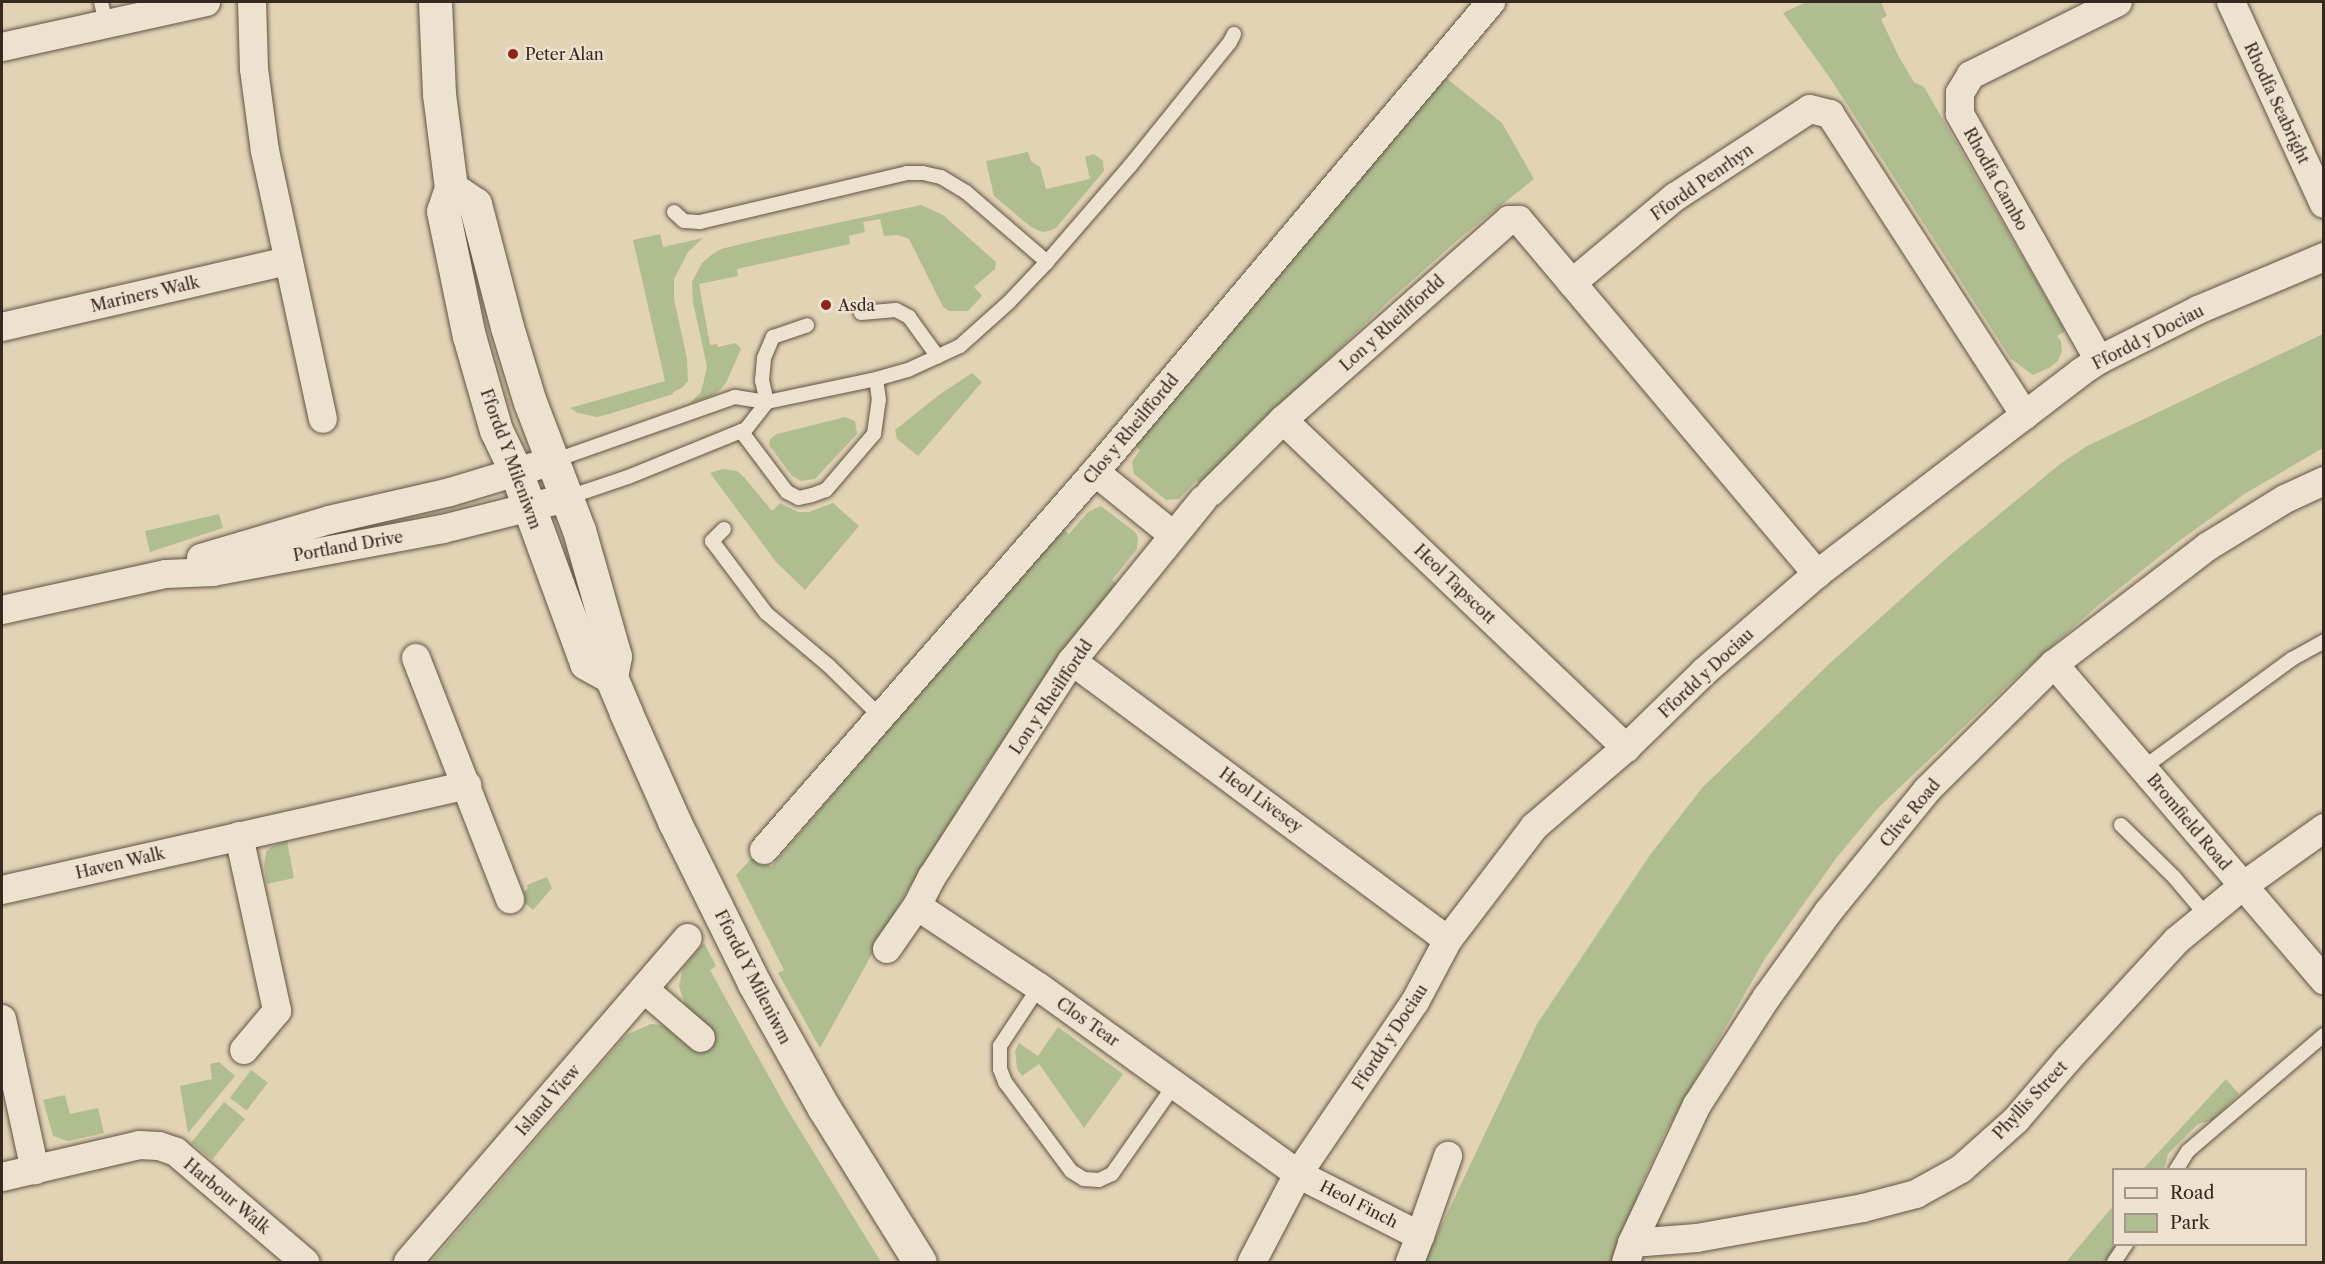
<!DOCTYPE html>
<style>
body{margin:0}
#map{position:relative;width:2325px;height:1264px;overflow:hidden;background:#e2d3b5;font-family:"Libre Caslon Text",serif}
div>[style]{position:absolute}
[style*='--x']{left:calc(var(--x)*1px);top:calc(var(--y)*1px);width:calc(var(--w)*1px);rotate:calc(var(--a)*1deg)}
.green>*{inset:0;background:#b0bd90;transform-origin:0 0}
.roads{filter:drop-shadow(0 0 2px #615444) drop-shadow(0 0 2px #615444)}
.lane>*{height:14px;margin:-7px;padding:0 7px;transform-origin:7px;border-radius:7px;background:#ece2cf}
.street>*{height:28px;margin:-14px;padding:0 14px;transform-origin:14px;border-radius:14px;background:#ece2cf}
.secondary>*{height:33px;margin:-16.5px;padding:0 16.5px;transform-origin:16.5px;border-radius:16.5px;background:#ece2cf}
.dots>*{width:16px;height:16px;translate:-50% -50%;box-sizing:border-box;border:3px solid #ece2cf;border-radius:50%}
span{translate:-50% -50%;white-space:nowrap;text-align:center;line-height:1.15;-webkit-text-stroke:4.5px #ece2cf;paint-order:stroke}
.poi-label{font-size:16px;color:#36291f}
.left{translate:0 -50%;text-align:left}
.street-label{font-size:16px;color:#36291f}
.frame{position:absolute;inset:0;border:3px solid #36291f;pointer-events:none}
.legend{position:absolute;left:2112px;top:1168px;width:195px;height:78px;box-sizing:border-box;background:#ece2cf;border:2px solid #a39889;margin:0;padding:8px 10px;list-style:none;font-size:18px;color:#36291f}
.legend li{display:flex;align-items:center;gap:12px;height:30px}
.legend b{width:30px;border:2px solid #a39889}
</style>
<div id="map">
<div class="green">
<div style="clip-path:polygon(1806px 2px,1881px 2px,1887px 16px,1881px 19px,1899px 57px,1914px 82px,1924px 87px,2065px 331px,2057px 336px,2061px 341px,2062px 351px,2058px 361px,2049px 368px,2033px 375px,2011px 359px,1830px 78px,1783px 13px)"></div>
<div style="clip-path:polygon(1445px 77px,1502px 123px,1534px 179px,1460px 238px,1389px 301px,1280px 406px,1203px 486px,1196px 481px,1179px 499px,1166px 500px,1134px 474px,1132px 462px,1140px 450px,1133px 444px)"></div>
<div style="clip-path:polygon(1028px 152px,1031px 161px,1040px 167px,1046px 189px,1090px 179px,1085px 157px,1094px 154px,1103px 161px,1104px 171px,1056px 228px,1049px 231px,1042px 232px,1031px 227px,994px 196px,986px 161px)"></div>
<div style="clip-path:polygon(921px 205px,943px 215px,996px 262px,995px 269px,974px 287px,982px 296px,968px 311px,949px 311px,943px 307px,909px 239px,898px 235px,884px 236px,880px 219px,863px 222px,865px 232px,849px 236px,850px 244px,737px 269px,738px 276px,699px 284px,710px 345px,717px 344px,718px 347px,736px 343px,741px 349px,726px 383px,720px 390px,713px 395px,689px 404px,701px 392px,707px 367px,693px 302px,692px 282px,702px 263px,710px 256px,721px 249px,762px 239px)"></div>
<div style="clip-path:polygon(660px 234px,663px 247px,703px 238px,688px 252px,674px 279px,674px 299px,687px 359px,688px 381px,682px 388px,673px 392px,673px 394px,609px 414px,597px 417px,578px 413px,570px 408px,665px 381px,633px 240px)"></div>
<div style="clip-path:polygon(2323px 334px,2323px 448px,2246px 493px,2179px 541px,2095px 608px,2007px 686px,1879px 807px,1837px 857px,1766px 957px,1666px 1131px,1642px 1183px,1616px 1262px,1424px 1262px,1537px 1024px,1650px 855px,1702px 788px,1829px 664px,1949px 556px,2060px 464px,2087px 446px)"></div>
<div style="clip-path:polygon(972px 373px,982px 382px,918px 456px,897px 439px,895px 430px,939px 395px)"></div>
<div style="clip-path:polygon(845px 417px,855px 421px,857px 434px,815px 479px,801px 481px,792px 476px,769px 445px,770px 439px,777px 434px)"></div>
<div style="clip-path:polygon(723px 469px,737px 471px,744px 477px,772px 511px,780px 503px,798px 512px,809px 512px,833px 503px,859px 526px,805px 590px,776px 562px,710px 473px)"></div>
<div style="clip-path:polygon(1101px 506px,1135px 532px,1138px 537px,1137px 549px,1112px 580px,1120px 586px,1054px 669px,983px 769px,904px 896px,820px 1048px,778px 973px,784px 970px,736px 875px,755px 855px,771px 867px,1061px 527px,1069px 534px,1088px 512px)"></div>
<div style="clip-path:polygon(219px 514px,223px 528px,150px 552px,145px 531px)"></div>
<div style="clip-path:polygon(287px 841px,294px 878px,267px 884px,264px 866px,266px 852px,271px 847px)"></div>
<div style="clip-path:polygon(547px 877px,552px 888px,533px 910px,519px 898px,528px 888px,527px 885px)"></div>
<div style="clip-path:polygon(704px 943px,716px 966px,710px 970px,733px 1012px,787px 1109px,881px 1262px,431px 1262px,626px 1035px,651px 1024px,662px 1025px,687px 1045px,705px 1026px,685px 1005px,679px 986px,683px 968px)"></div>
<div style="clip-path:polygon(1058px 1027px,1123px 1074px,1084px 1128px,1039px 1064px,1022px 1076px,1017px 1069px,1015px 1051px,1019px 1043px,1038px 1056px)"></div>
<div style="clip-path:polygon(219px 1062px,235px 1076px,188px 1133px,180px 1086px,212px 1079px,210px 1064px)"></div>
<div style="left:251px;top:1070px;width:21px;height:35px;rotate:37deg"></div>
<div style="clip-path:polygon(2226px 1079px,2239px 1094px,2213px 1120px,2198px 1124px,2168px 1154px,2164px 1169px,2143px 1169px)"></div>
<div style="clip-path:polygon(65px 1095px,70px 1114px,98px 1108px,104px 1133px,68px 1141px,53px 1136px,43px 1100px)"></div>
<div style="left:224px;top:1102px;width:27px;height:52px;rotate:39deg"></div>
<div style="clip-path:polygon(2113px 1206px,2114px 1244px,2120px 1245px,2109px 1262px,2066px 1262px)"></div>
</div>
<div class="roads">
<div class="lane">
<div style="--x:101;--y:2;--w:23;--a:77"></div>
<div style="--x:674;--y:212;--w:13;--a:42"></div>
<div style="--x:684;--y:221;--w:16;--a:4"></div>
<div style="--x:700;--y:222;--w:213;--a:-13.3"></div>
<div style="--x:907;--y:173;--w:16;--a:0"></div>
<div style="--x:923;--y:173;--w:18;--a:13"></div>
<div style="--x:941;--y:177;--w:29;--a:31"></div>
<div style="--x:966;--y:192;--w:107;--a:40.8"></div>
<div style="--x:861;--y:313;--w:35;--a:-5"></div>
<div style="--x:896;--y:310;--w:15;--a:28"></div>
<div style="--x:909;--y:317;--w:49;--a:54.1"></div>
<div style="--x:767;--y:402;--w:22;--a:-103"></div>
<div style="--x:762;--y:381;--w:23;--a:-85"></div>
<div style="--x:764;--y:358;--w:23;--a:-67"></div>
<div style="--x:773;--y:337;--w:36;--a:-19"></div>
<div style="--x:741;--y:431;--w:76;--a:53"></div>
<div style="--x:787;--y:492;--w:13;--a:27"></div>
<div style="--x:799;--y:498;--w:13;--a:-13"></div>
<div style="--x:812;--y:495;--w:15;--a:-20"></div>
<div style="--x:826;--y:490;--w:74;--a:-49.4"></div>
<div style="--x:874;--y:434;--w:34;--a:-82"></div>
<div style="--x:879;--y:400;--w:21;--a:-98"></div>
<div style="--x:553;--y:461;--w:193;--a:-19.4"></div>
<div style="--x:735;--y:397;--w:32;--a:9"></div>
<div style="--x:767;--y:402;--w:111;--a:-11.9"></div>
<div style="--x:876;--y:379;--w:33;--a:-16"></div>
<div style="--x:908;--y:370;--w:57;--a:-24.8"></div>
<div style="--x:960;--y:346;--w:66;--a:-41.9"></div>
<div style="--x:1009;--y:302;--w:55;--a:-46.5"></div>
<div style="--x:1047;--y:262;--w:127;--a:-49.2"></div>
<div style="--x:1130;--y:166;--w:159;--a:-51.1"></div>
<div style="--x:1230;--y:42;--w:9;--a:-63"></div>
<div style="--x:566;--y:498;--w:65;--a:-18.7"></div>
<div style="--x:628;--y:477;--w:127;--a:-22.1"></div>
<div style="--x:746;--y:429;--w:34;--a:-52"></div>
<div style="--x:724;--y:529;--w:17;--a:135"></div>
<div style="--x:712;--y:541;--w:90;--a:53.1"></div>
<div style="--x:766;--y:613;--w:81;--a:40"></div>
<div style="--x:828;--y:665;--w:74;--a:44.5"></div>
<div style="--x:2143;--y:768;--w:185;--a:-36.2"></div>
<div style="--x:2292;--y:659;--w:37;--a:-29"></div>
<div style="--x:2121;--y:825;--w:74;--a:44.5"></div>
<div style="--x:2174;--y:877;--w:51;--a:49.8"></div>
<div style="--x:1039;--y:987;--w:71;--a:123.5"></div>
<div style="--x:1000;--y:1046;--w:23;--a:90"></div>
<div style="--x:1000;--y:1069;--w:14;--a:69"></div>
<div style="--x:1005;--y:1082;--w:111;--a:53.4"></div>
<div style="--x:1071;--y:1171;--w:15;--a:32"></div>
<div style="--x:1084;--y:1179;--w:15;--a:4"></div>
<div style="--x:1099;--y:1180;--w:14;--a:-25"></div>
<div style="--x:1112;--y:1174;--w:110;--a:-55"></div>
<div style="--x:2176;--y:1170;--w:22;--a:-58"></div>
<div style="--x:2188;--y:1151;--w:179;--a:-40.5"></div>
<div style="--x:2114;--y:1262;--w:22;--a:-56"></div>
</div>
<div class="street">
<div style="--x:252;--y:2;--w:67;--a:88.3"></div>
<div style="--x:254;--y:69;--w:83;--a:82.4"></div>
<div style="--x:265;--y:151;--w:274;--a:77.8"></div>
<div style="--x:2231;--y:2;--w:222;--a:65.3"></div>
<div style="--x:2;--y:47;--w:209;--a:-12.4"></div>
<div style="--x:1572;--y:283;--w:134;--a:-39.9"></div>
<div style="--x:1675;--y:197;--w:161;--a:-33.1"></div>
<div style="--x:1810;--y:109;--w:21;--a:14"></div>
<div style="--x:1830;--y:114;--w:359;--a:57.1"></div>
<div style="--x:2;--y:327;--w:294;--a:-13"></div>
<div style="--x:2099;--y:360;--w:283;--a:-119.5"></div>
<div style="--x:1960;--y:114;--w:21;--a:-90"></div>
<div style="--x:1960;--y:93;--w:21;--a:-59"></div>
<div style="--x:1971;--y:75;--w:164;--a:-26.4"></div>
<div style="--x:1283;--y:420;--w:475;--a:43.7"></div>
<div style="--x:1095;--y:472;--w:100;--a:38.9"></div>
<div style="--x:1211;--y:492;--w:102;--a:-45"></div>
<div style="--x:1283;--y:420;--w:302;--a:-41.5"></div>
<div style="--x:1509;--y:220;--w:10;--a:0"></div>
<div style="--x:1519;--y:220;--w:463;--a:49.9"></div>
<div style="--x:201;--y:558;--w:134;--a:-16.5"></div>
<div style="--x:329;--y:520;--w:124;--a:-13"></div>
<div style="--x:450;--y:492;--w:108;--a:-16.8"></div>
<div style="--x:2;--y:610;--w:168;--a:-12.4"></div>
<div style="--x:166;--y:574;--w:47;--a:-2.4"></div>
<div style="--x:213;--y:572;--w:234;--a:-10.6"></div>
<div style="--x:443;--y:529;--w:127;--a:-14.1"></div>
<div style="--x:416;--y:658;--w:259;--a:68.7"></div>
<div style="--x:1072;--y:661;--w:468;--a:36.6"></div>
<div style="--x:2054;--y:664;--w:416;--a:49.5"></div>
<div style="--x:239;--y:836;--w:179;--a:77.7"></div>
<div style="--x:277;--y:1011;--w:51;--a:130.2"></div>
<div style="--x:764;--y:850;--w:502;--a:-48.79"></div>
<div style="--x:1095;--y:472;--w:615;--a:-49.88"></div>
<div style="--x:2;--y:890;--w:477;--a:-12.7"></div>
<div style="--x:917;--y:906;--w:33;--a:-63"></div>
<div style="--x:932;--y:877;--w:257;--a:-57.1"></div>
<div style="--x:1072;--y:661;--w:208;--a:-50.9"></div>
<div style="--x:887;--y:949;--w:52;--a:-55.1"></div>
<div style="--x:917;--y:906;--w:146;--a:33.6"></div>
<div style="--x:1039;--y:987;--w:319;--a:35.8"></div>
<div style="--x:1298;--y:1174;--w:137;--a:26.9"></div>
<div style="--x:1420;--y:1236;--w:28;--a:111"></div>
<div style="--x:644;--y:989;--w:75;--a:40.7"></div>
<div style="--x:2;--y:1019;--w:155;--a:77.7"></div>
<div style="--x:2;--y:1177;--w:141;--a:-13.1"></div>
<div style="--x:139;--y:1145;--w:20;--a:3"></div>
<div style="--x:159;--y:1146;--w:18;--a:19"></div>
<div style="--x:176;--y:1152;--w:170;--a:40.5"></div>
<div style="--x:1420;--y:1236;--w:85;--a:-70.7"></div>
<div style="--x:1632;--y:1243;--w:65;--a:-4.4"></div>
<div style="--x:1697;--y:1238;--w:169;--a:-10.2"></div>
<div style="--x:1863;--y:1208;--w:55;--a:-14.8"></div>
<div style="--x:1916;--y:1194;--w:51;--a:-29.1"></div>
<div style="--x:1961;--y:1169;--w:74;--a:-41.7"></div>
<div style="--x:2016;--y:1120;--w:80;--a:-49.6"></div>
<div style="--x:2068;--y:1059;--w:160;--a:-47.5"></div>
<div style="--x:2176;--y:941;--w:87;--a:-39.4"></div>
<div style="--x:2243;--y:886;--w:100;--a:-35.6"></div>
<div style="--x:408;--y:1262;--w:428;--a:-49.2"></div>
<div style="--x:1252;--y:1262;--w:99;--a:-62.4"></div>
<div style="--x:1298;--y:1174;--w:208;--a:-55.8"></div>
<div style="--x:1415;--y:1002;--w:70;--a:-62"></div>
<div style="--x:1448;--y:940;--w:142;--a:-52.7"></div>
<div style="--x:1534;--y:827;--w:121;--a:-40.7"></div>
<div style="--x:1626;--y:748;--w:110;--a:-44.3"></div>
<div style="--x:1705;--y:671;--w:148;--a:-40.9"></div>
<div style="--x:1817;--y:574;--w:332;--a:-37.4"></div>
<div style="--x:2081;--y:372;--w:22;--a:-34"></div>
<div style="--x:2099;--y:360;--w:111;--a:-26.8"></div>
<div style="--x:2198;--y:310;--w:137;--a:-22.8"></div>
<div style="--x:1626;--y:1262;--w:20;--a:-72"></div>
<div style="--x:1632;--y:1243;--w:153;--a:-64.8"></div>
<div style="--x:1697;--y:1105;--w:129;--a:-57.1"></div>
<div style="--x:1767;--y:997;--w:105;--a:-54.3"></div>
<div style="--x:1828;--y:912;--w:157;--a:-50.9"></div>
<div style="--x:1927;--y:790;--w:179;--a:-44.8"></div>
<div style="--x:2054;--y:664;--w:193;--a:-37.4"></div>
<div style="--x:2207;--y:547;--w:92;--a:-31.6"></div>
<div style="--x:2285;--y:499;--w:43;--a:-24.8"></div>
</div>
<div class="secondary">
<div style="--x:435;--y:2;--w:92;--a:87.5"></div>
<div style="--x:439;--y:94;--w:95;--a:82.7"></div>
<div style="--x:451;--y:188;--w:24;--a:109"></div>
<div style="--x:443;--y:211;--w:128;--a:78.3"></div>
<div style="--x:469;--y:336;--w:98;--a:74"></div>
<div style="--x:496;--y:430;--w:49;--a:64.5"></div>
<div style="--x:517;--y:474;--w:201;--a:69.9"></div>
<div style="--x:586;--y:663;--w:29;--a:29"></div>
<div style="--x:451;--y:188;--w:29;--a:34"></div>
<div style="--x:475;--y:204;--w:127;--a:75.4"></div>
<div style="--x:507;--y:327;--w:78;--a:73"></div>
<div style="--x:530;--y:402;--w:137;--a:69.1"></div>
<div style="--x:579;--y:530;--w:131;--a:74.1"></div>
<div style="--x:615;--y:656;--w:21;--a:101"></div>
<div style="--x:611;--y:677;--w:39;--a:67"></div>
<div style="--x:626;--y:713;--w:118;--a:66"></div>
<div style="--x:674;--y:821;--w:181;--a:63.7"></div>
<div style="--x:754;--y:983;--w:143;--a:60.8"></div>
<div style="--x:824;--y:1108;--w:181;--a:58.1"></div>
</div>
</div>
<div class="dots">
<div style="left:513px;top:54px;background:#8f2418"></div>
<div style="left:826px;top:305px;background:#8f2418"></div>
</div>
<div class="poi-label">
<span class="left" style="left:525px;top:54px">Peter Alan</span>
<span class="left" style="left:838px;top:305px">Asda</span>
</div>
<div class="street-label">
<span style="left:2277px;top:103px;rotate:65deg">Rhodfa Seabright</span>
<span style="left:1996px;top:179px;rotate:61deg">Rhodfa Cambo</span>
<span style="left:1702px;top:182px;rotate:-35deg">Ffordd Penrhyn</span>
<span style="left:145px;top:294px;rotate:-13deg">Mariners Walk</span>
<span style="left:1392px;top:323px;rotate:-42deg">Lon y Rheilffordd</span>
<span style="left:2148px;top:337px;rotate:-27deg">Ffordd y Dociau</span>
<span style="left:1131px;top:429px;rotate:-50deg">Clos y Rheilffordd</span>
<span style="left:511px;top:459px;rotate:70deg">Ffordd Y Mileniwm</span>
<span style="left:348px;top:546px;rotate:-10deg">Portland Drive</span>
<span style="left:1455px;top:584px;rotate:44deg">Heol Tapscott</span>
<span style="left:1706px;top:673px;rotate:-43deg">Ffordd y Dociau</span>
<span style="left:1051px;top:697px;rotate:-56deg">Lon y Rheilffordd</span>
<span style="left:1261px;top:800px;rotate:36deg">Heol Livesey</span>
<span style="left:1910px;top:813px;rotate:-50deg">Clive Road</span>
<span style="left:2189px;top:822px;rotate:50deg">Bromfield Road</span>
<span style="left:120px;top:863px;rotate:-13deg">Haven Walk</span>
<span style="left:753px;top:977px;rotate:63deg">Ffordd Y Mileniwm</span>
<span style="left:1088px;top:1022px;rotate:35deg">Clos Tear</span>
<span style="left:1390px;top:1037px;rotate:-57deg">Ffordd y Dociau</span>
<span style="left:548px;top:1100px;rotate:-49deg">Island View</span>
<span style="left:2030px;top:1100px;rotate:-47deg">Phyllis Street</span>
<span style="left:227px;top:1196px;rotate:40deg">Harbour Walk</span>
<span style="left:1359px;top:1204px;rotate:27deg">Heol Finch</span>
</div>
<div class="frame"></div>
<ul class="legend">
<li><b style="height:8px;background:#ece2cf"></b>Road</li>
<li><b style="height:16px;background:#b0bd90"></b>Park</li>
</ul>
</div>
